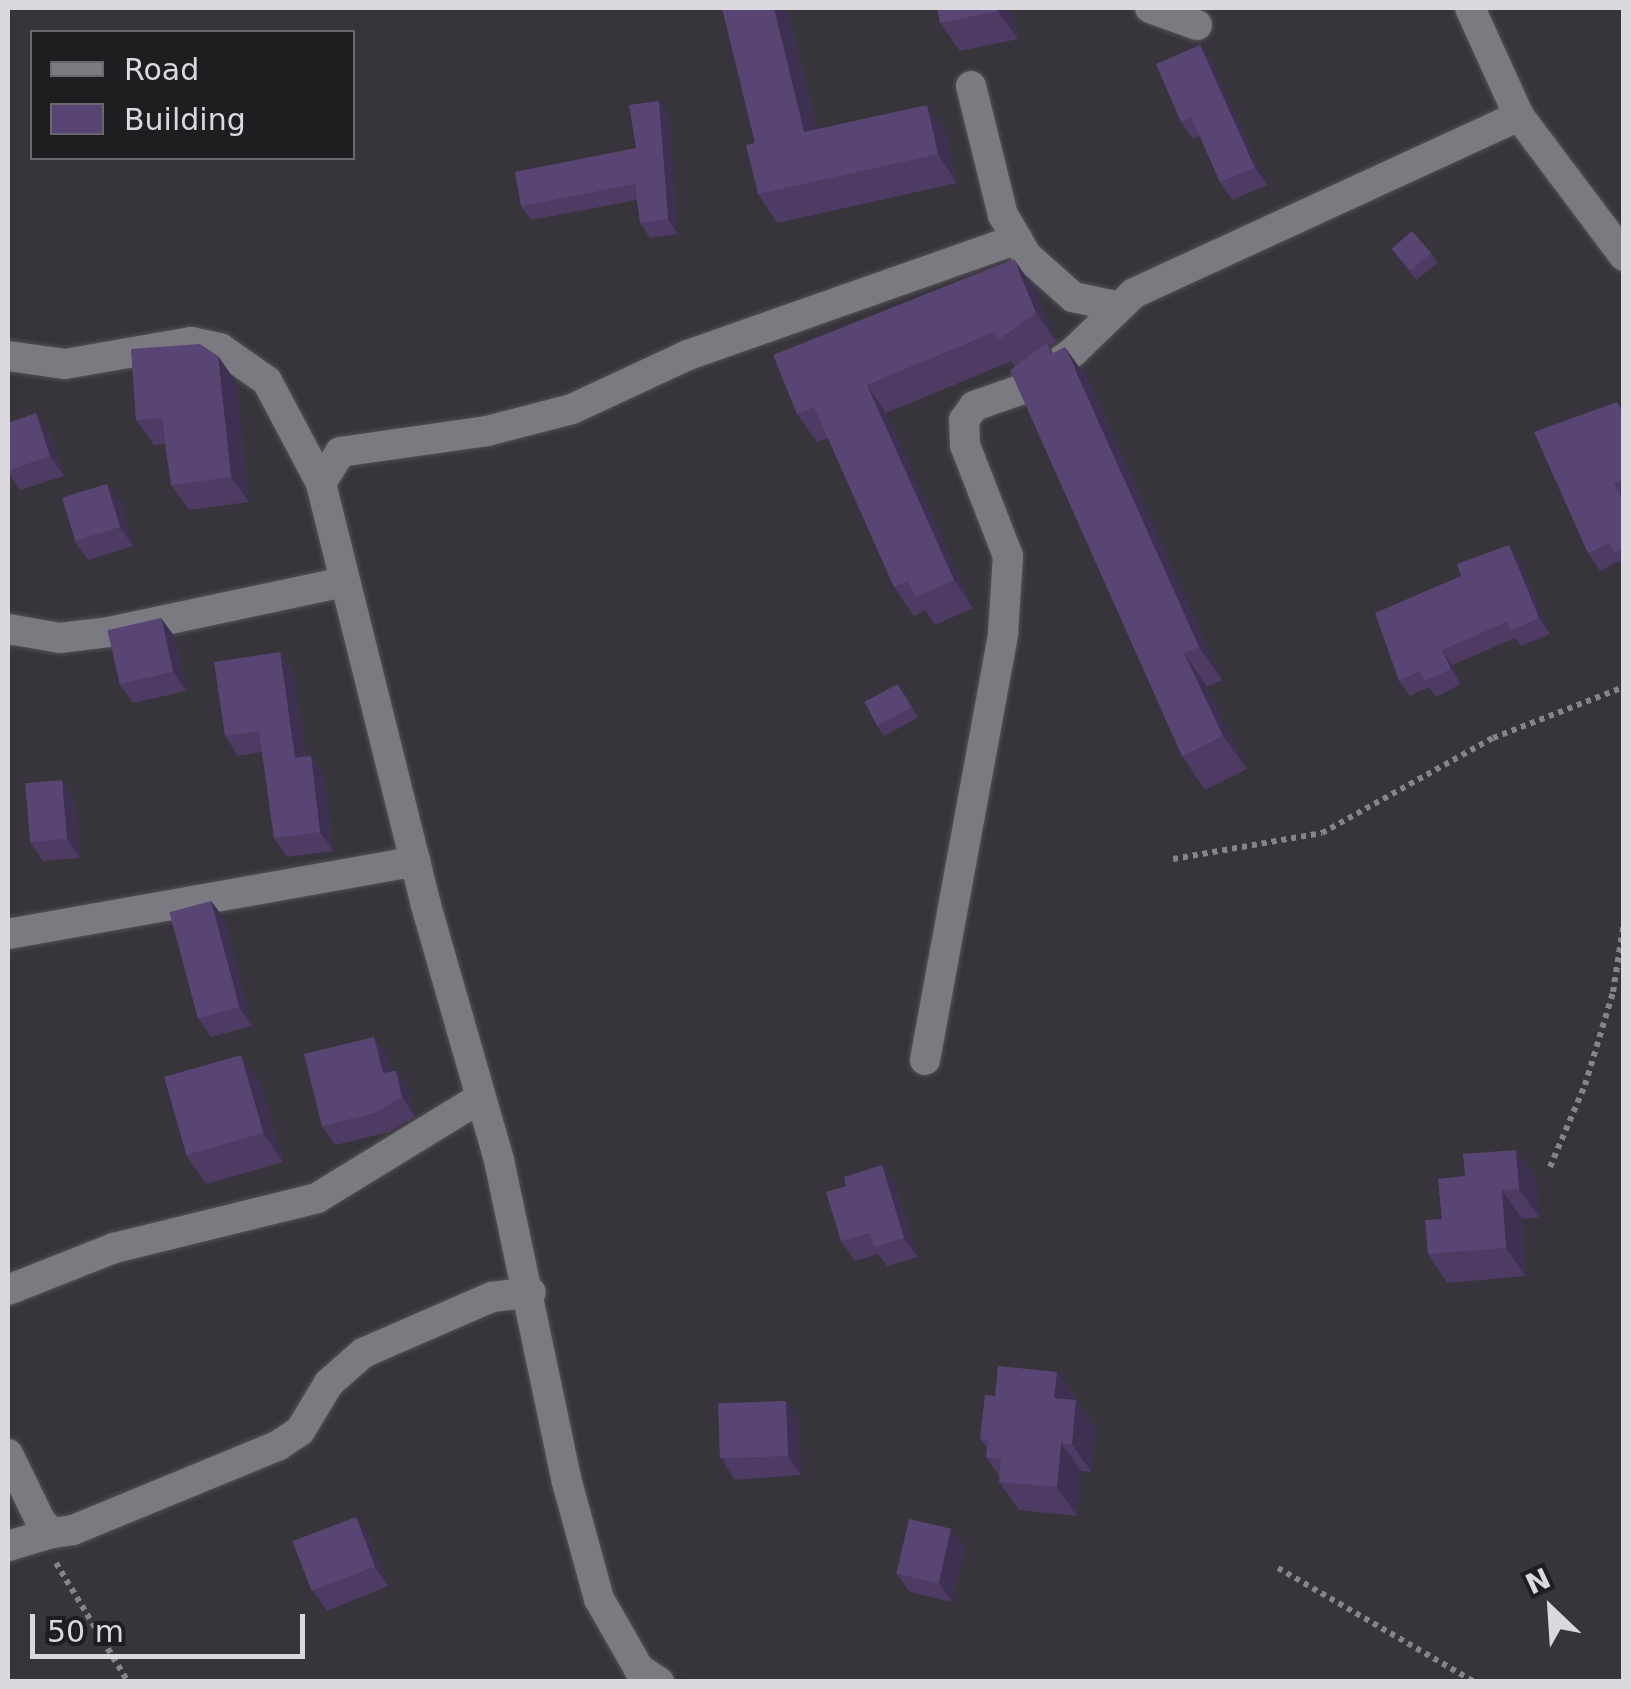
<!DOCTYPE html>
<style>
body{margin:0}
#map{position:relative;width:1631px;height:1689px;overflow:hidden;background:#37353b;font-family:"DejaVu Sans",sans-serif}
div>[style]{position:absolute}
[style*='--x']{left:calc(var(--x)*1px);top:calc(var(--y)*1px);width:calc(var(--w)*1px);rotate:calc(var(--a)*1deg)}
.path>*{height:6px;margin-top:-3px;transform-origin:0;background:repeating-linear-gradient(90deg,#868489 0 5px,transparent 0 10px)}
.roads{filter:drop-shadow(0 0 2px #545156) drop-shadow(0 0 2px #545156)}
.minor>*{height:30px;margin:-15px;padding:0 15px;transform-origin:15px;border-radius:15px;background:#7c7a81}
.wall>*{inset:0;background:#4d3b64}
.shaded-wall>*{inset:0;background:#3e3051}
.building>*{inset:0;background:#594574;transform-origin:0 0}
span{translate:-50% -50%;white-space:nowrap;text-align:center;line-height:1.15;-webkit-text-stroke:9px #1e1d20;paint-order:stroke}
.frame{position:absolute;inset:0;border:10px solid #dbd9dd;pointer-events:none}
.legend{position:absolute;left:30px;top:30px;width:325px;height:130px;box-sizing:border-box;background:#1e1d20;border:2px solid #6a686c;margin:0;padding:12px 18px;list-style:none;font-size:30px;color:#dbd9dd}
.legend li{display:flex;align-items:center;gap:20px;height:50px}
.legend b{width:50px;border:2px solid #6a686c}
.north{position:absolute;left:1501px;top:1559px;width:100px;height:100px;-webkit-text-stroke:8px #1e1d20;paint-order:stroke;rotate:335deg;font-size:28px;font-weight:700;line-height:40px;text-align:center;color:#dbd9dd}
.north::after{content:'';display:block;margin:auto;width:35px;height:45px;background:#dbd9dd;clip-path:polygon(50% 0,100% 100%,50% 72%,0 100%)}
.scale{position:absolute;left:30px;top:1614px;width:275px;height:45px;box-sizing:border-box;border:5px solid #dbd9dd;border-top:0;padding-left:12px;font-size:30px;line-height:35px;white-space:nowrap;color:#dbd9dd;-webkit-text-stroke:8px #1e1d20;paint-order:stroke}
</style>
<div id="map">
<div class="path">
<div style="--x:1173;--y:859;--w:151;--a:-9.9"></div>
<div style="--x:1322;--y:833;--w:196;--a:-29.1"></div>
<div style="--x:1493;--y:738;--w:141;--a:-21.3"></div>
<div style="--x:1550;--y:1167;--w:89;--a:-66.9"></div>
<div style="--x:1585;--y:1085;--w:97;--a:-73.2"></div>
<div style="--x:1613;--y:992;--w:71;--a:-81.1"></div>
<div style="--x:56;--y:1563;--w:139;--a:58.8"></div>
<div style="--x:1278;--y:1568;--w:228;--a:30.1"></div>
</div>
<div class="roads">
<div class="minor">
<div style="--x:1150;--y:8;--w:50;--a:19.9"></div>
<div style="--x:1470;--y:8;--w:119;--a:65.6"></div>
<div style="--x:1519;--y:116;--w:175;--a:53.1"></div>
<div style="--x:971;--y:86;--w:133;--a:76.1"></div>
<div style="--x:1003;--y:215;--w:48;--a:59.7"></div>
<div style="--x:1027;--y:256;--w:62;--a:41.7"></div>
<div style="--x:1073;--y:297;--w:43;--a:12.1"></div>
<div style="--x:8;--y:356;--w:58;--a:8"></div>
<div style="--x:65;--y:364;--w:128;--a:-9.9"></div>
<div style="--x:191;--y:342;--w:30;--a:12"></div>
<div style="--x:220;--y:348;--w:57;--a:35.1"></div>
<div style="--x:267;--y:381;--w:115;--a:62.1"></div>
<div style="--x:8;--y:629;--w:53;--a:9.8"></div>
<div style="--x:60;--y:638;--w:49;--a:-7"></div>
<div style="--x:109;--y:632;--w:241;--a:-12"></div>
<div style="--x:8;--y:934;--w:414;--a:-10.1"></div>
<div style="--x:925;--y:1060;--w:434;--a:-79.6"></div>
<div style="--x:1003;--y:633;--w:77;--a:-86.3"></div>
<div style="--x:1008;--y:556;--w:119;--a:-111.2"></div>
<div style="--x:965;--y:445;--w:25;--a:-92"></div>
<div style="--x:964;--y:420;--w:17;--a:-54"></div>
<div style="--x:974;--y:406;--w:49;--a:-19.2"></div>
<div style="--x:1020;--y:390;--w:65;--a:-35.6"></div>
<div style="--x:1073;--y:352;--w:85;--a:-44"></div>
<div style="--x:1134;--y:293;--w:424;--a:-24.7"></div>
<div style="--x:8;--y:1290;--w:114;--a:-21.6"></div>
<div style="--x:114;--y:1248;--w:209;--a:-13.8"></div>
<div style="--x:317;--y:1198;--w:191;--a:-31.5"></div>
<div style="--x:8;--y:1454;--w:76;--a:64.1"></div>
<div style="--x:41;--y:1522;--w:16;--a:45"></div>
<div style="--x:52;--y:1533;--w:21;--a:-8"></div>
<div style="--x:73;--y:1530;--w:223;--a:-22.4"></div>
<div style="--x:279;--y:1445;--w:25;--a:-34"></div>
<div style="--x:300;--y:1431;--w:56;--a:-58.9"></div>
<div style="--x:329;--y:1383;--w:45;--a:-41.4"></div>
<div style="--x:363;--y:1353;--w:141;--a:-23.5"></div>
<div style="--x:492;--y:1297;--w:39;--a:-7"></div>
<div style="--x:8;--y:1546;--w:46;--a:-16.5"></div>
<div style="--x:659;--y:1682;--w:24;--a:-147"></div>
<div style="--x:639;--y:1669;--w:81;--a:-119.7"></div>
<div style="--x:599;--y:1599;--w:125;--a:-105.3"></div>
<div style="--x:566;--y:1478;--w:325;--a:-101.9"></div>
<div style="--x:499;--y:1160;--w:265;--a:-106"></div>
<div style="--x:426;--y:905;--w:435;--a:-104"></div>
<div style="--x:321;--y:483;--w:36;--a:-58"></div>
<div style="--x:340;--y:452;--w:148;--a:-8.1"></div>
<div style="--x:487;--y:431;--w:88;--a:-14.5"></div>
<div style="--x:572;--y:409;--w:128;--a:-25"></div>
<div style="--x:688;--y:355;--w:349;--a:-19.4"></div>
</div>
</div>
<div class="wall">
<div style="clip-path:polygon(722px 8px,787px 8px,817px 129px,946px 133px,957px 183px,777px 223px,758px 194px,755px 143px)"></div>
<div style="clip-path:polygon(937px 8px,1011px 8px,1018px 39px,960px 51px,940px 23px)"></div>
<div style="clip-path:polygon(1200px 45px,1212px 63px,1267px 185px,1232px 200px,1220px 182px,1200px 136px,1193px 139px,1181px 122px)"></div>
<div style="clip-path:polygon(669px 115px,678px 234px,650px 238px,640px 223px,637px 200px,531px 220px,521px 206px,636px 148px)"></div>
<div style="clip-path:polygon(1391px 248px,1431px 253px,1438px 263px,1416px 280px)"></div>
<div style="clip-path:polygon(1033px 287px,1056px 341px,1049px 346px,1053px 353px,1089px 381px,1222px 680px,1207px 687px,1247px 769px,1205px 790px,1182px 756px,1012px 361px,886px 413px,973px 608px,935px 625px,925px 610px,914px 616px,894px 587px,828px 438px,817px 442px,797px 414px)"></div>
<div style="clip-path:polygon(218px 356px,236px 382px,249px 502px,189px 510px,171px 485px,165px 444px,154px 445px,136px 420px)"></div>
<div style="clip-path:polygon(1617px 402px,1624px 411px,1624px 568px,1619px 561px,1600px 571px,1588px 553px)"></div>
<div style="clip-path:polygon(36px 413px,50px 433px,64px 476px,20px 490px,8px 473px,8px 423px)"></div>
<div style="clip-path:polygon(121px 503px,133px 546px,88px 560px,74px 541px)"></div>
<div style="clip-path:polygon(1519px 560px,1550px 634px,1521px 646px,1515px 638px,1452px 665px,1461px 684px,1436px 697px,1429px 687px,1410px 696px,1399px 681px)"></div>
<div style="clip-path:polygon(175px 637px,186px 691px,133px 703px,119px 684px)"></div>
<div style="clip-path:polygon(280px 652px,293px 671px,306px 756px,311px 756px,324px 775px,334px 851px,287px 857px,274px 838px,262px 752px,238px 756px,225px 736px)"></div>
<div style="clip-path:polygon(905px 694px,918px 718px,884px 736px,877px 726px)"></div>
<div style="clip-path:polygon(62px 780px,75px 800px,80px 858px,43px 861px,30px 842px)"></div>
<div style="clip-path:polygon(211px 901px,225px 920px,252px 1026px,211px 1037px,198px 1018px)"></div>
<div style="clip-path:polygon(374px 1037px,388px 1056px,391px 1072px,396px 1071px,409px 1090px,415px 1116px,389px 1132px,335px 1145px,322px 1126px)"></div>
<div style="clip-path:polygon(261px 1084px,283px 1162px,206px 1184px,186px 1155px)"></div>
<div style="clip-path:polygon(882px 1165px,895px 1184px,918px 1257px,887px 1266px,878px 1254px,855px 1261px,841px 1241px,846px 1186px)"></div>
<div style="clip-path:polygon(1536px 1178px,1539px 1217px,1522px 1219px,1526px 1276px,1447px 1283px,1428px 1254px,1442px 1219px,1438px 1179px)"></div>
<div style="clip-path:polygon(1057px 1372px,1096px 1428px,1091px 1472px,1081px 1471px,1077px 1516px,1019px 1510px,999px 1482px,1000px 1477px,986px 1457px,987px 1448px,980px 1439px,995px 1396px)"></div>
<div style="clip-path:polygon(799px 1420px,801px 1475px,735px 1480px,722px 1460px)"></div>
<div style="clip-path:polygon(356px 1517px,369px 1536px,388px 1586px,327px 1611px,313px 1591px)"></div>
<div style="clip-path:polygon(951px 1529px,965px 1548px,952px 1602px,910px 1592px,896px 1573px)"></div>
</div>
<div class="shaded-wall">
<div style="clip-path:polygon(774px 8px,787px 8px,824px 160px,804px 132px)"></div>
<div style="clip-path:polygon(997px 8px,1011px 8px,1018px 39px,998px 11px)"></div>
<div style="clip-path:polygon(1200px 45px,1212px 63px,1267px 185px,1255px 168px)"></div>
<div style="clip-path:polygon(659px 101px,669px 115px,678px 234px,668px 219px)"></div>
<div style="clip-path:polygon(927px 105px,946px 133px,957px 183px,938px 154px)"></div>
<div style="clip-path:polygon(1014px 259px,1033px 287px,1056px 341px,1036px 313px)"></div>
<div style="clip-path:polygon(1065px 347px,1089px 381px,1222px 680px,1199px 647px)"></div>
<div style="clip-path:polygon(218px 356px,236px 382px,249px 502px,231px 477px)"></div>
<div style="clip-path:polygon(867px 385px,886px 413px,973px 608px,954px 580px)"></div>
<div style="clip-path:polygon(36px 413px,50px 433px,64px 476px,50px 456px)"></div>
<div style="clip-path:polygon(107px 484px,121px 503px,133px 546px,120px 527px)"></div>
<div style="clip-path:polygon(1509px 545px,1519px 560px,1550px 634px,1539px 618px)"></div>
<div style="clip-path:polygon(161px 618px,175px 637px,186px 691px,173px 672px)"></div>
<div style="clip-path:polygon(1442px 650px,1452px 665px,1461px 684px,1451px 669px)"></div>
<div style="clip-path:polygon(280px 652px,293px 671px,309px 777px,295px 758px)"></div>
<div style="clip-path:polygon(1184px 653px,1207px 687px,1247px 769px,1223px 736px)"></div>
<div style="clip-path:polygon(311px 756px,324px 775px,334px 851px,320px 832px)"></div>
<div style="clip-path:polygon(62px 780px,75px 800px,80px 858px,67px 839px)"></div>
<div style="clip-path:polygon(211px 901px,225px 920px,252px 1026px,239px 1007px)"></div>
<div style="clip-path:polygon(374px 1037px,388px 1056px,396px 1093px,383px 1073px)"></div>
<div style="clip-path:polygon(241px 1055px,261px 1084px,283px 1162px,263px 1133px)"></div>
<div style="clip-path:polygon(396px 1071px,409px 1090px,415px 1116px,402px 1097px)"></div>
<div style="clip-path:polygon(1516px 1150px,1536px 1178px,1539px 1217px,1519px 1189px)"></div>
<div style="clip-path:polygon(882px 1165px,895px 1184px,918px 1257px,904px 1238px)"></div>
<div style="clip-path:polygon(1502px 1190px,1522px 1219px,1526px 1276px,1506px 1248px)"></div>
<div style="clip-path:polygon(1057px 1372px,1096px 1428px,1091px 1472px,1072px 1444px,1054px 1398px)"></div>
<div style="clip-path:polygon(786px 1401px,799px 1420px,801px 1475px,788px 1456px)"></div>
<div style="clip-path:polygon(1061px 1443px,1081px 1471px,1077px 1516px,1057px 1487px)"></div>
<div style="clip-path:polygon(356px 1517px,369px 1536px,388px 1586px,375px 1567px)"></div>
<div style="clip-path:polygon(951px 1529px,965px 1548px,952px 1602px,939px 1583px)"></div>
</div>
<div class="building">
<div style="clip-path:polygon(722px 8px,774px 8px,804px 132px,927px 105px,938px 154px,758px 194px,746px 145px,755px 143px)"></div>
<div style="clip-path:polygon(937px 8px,997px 8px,998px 11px,940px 23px)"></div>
<div style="clip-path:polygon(1200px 45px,1255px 168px,1220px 182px,1191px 117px,1181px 122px,1156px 64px)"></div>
<div style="clip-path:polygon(659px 101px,668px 219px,640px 223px,635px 184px,521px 206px,515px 172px,636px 148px,629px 105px)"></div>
<div style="left:1412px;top:231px;width:29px;height:27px;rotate:49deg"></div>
<div style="clip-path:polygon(1014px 259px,1036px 313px,998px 340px,994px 332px,867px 385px,954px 580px,916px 597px,908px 581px,894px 587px,814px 407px,797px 414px,773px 355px)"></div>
<div style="clip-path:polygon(1047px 343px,1051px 354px,1065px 347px,1199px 647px,1184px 653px,1223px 736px,1182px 756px,1010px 370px)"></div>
<div style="clip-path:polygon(200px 344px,218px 356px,231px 477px,171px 485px,162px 418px,136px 420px,131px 349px)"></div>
<div style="clip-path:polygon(1617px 402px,1624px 416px,1624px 479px,1614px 483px,1624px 502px,1624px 548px,1614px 553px,1609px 543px,1588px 553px,1534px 432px)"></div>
<div style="clip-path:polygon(36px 413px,50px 456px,8px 471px,8px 423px)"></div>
<div style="left:107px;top:484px;width:45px;height:47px;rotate:73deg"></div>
<div style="clip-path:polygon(1509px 545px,1539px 618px,1510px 631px,1507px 622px,1442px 650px,1451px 669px,1425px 681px,1420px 671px,1399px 681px,1375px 613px,1461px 576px,1457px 564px)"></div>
<div style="left:161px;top:618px;width:55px;height:55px;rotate:77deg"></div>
<div style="clip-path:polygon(280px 652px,295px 758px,311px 756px,320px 832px,274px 838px,259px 731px,225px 736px,214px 662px)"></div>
<div style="left:898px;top:684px;width:27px;height:38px;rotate:62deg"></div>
<div style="left:62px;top:780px;width:59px;height:37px;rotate:85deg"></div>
<div style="left:211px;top:901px;width:110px;height:43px;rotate:75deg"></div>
<div style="clip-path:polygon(374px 1037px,383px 1073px,396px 1071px,402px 1097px,375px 1113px,322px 1126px,304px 1054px)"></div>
<div style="left:241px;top:1055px;width:81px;height:80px;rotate:74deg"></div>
<div style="clip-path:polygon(1516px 1150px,1519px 1189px,1502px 1190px,1506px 1248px,1428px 1254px,1425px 1220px,1442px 1219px,1438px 1179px,1465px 1176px,1463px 1154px)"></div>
<div style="clip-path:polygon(882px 1165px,904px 1238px,874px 1247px,870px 1233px,841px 1241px,826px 1192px,846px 1186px,844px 1177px)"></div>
<div style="clip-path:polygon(998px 1366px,1057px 1372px,1054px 1398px,1076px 1400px,1072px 1444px,1061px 1443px,1057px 1487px,999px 1482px,1001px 1459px,986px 1457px,988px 1440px,980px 1439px,985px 1395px,995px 1396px)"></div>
<div style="left:786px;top:1401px;width:55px;height:68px;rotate:88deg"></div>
<div style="left:356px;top:1517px;width:53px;height:68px;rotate:69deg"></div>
<div style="left:909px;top:1519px;width:43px;height:56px;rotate:13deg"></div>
</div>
<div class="frame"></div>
<ul class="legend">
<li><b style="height:12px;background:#7c7a81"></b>Road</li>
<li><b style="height:28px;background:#594574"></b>Building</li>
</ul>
<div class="north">N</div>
<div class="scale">50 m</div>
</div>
